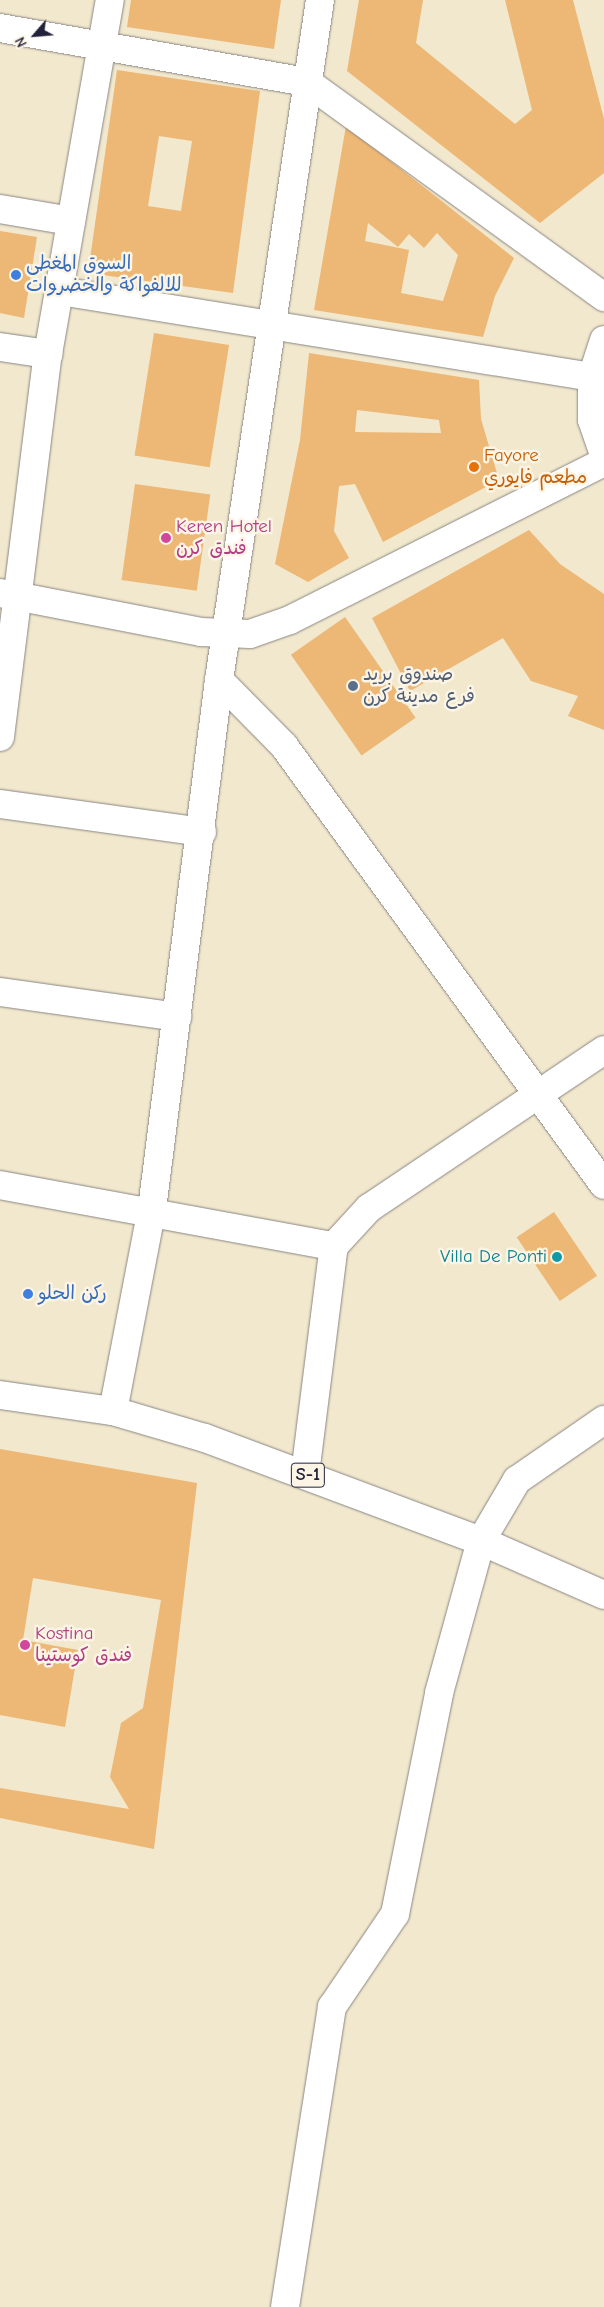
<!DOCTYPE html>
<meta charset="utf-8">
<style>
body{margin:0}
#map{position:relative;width:604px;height:2307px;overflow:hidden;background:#f1e8cd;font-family:"Comic Neue","Playpen Sans Arabic",sans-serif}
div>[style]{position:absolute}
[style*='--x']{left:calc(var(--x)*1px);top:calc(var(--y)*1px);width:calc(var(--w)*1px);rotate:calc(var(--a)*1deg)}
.building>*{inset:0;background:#edb775;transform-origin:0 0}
.roads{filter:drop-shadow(0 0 1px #8a8584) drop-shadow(0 0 1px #8a8584)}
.minor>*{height:28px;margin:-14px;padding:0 14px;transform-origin:14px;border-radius:14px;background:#fff}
.tertiary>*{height:28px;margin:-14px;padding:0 14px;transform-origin:14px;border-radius:14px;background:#fff}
.primary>*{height:28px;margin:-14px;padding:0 14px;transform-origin:14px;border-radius:14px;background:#fff}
.trunk>*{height:28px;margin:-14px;padding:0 14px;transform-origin:14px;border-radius:14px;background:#fff}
.dots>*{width:14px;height:14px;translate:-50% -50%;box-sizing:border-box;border:2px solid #fcf5e5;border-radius:50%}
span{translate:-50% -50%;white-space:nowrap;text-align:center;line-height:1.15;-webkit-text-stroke:5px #fcf5e5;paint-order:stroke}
.shield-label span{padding:1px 4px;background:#fcf5e5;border:1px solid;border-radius:4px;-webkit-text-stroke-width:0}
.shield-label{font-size:18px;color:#22223b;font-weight:700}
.shop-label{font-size:19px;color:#366cbe}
.left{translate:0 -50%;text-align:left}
.food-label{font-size:19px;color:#c56008}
.hotel-label{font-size:19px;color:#b23c85}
.service-label{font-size:19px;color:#4e5e75}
.culture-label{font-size:19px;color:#0d838f}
.right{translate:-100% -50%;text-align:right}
.north{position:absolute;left:10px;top:10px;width:50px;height:50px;-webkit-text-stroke:4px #fcf5e5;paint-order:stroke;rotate:243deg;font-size:14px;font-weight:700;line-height:20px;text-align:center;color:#22223b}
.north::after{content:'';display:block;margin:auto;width:18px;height:22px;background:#22223b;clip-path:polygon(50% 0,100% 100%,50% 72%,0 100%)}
</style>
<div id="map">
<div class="building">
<div style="clip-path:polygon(131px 0,281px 0,274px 49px,127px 27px)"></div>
<div style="clip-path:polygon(359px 0,423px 0,416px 43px,515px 124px,532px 110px,505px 0,573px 0,604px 119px,604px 173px,540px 223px,347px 71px)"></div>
<div style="clip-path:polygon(evenodd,117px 70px,260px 91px,233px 293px,88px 273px,117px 70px,159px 136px,192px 141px,181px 211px,148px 206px,159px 136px)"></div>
<div style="clip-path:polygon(evenodd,346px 126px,514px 258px,495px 296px,483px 337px,314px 310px,346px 126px,368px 223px,398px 247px,409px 234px,424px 248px,437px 233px,458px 255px,443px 301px,401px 293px,409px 250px,365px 241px,368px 223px)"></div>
<div style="clip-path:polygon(0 231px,37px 237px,24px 318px,0 313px)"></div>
<div style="left:154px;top:333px;width:76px;height:124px;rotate:9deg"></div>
<div style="clip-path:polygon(evenodd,309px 353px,479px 380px,481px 419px,499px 480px,383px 542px,355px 484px,339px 486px,334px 531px,349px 558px,308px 582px,275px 564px,300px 440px,309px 353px,357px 410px,439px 420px,441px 433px,355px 432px,357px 410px)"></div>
<div style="left:135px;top:484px;width:76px;height:97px;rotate:8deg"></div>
<div style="clip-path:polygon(529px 530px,560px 564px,604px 594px,604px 730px,568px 716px,578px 696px,531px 681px,503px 638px,410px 691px,372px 618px)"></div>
<div style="left:345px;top:617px;width:123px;height:66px;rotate:55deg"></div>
<div style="left:554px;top:1212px;width:77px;height:45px;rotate:56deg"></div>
<div style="clip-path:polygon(0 1449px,197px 1483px,154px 1849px,0 1818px,0 1788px,129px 1809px,110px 1777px,121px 1723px,143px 1708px,161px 1600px,33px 1578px,23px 1640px,78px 1650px,65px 1727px,0 1715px)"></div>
</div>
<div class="roads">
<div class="minor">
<div style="--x:0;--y:28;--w:312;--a:10"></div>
<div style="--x:307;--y:82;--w:367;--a:35.9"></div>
<div style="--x:0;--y:209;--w:72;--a:9.6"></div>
<div style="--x:60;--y:291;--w:539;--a:9.18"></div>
<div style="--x:0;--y:347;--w:49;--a:8.3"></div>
<div style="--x:0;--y:737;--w:386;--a:-82.9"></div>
<div style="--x:48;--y:354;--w:359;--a:-80.1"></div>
<div style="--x:0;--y:804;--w:204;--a:7.9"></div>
<div style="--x:0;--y:992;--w:179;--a:8"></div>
<div style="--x:0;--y:1185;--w:340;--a:10.4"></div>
<div style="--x:305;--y:1474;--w:230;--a:-82.8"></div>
<div style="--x:334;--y:1246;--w:52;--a:-47.4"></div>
<div style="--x:369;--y:1208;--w:283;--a:-33.9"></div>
<div style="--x:285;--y:2307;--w:304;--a:-81.1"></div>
<div style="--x:332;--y:2007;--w:112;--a:-55.9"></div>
<div style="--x:395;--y:1914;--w:225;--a:-78.7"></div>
<div style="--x:439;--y:1693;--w:158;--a:-74.6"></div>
<div style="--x:481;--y:1541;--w:71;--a:-59.5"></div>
<div style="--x:517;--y:1480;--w:106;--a:-34.6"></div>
</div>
<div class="tertiary">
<div style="--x:0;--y:593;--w:205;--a:11"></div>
<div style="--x:201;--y:632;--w:49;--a:2.3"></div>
<div style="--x:250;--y:634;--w:42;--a:-19.3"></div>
<div style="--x:290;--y:620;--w:352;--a:-26.7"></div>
<div style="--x:219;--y:680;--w:93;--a:45.4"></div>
<div style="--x:284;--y:746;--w:543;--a:53.91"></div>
<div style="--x:113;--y:1411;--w:206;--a:-79.1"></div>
<div style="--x:152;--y:1209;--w:533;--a:-82.78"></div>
<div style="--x:219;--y:680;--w:687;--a:-81.55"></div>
</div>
<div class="primary">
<div style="--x:0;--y:1395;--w:114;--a:8.1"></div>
<div style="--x:113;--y:1411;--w:96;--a:16.4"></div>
<div style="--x:205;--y:1438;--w:295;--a:20.5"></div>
<div style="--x:481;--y:1541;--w:134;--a:23.7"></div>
</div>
<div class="trunk">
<div style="--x:604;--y:340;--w:39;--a:108"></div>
<div style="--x:592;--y:377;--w:43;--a:90"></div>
<div style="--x:592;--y:420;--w:37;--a:71"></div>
</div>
</div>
<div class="dots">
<div style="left:16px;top:275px;background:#3f7fe0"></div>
<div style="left:474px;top:467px;background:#e8710a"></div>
<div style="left:166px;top:538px;background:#d1479c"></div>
<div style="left:353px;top:686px;background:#5c6f8a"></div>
<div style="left:557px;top:1257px;background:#0f9aa8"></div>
<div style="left:28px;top:1294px;background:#3f7fe0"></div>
<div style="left:25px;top:1645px;background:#d1479c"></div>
</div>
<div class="shield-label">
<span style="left:308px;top:1475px">S-1</span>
</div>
<div class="shop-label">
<span class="left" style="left:26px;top:275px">السوق المغطى<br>للالفواكة والخضروات</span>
<span class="left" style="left:38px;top:1294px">ركن الحلو</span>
</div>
<div class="food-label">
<span class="left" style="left:484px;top:467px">Fayore<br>مطعم فايوري</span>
</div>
<div class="hotel-label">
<span class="left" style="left:176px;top:538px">Keren Hotel<br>فندق كرن</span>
<span class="left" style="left:35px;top:1645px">Kostina<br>فندق كوستينا</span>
</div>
<div class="service-label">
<span class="left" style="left:363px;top:686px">صندوق بريد<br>فرع مدينة كرن</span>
</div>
<div class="culture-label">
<span class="right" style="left:547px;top:1257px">Villa De Ponti</span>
</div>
<div class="north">N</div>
</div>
